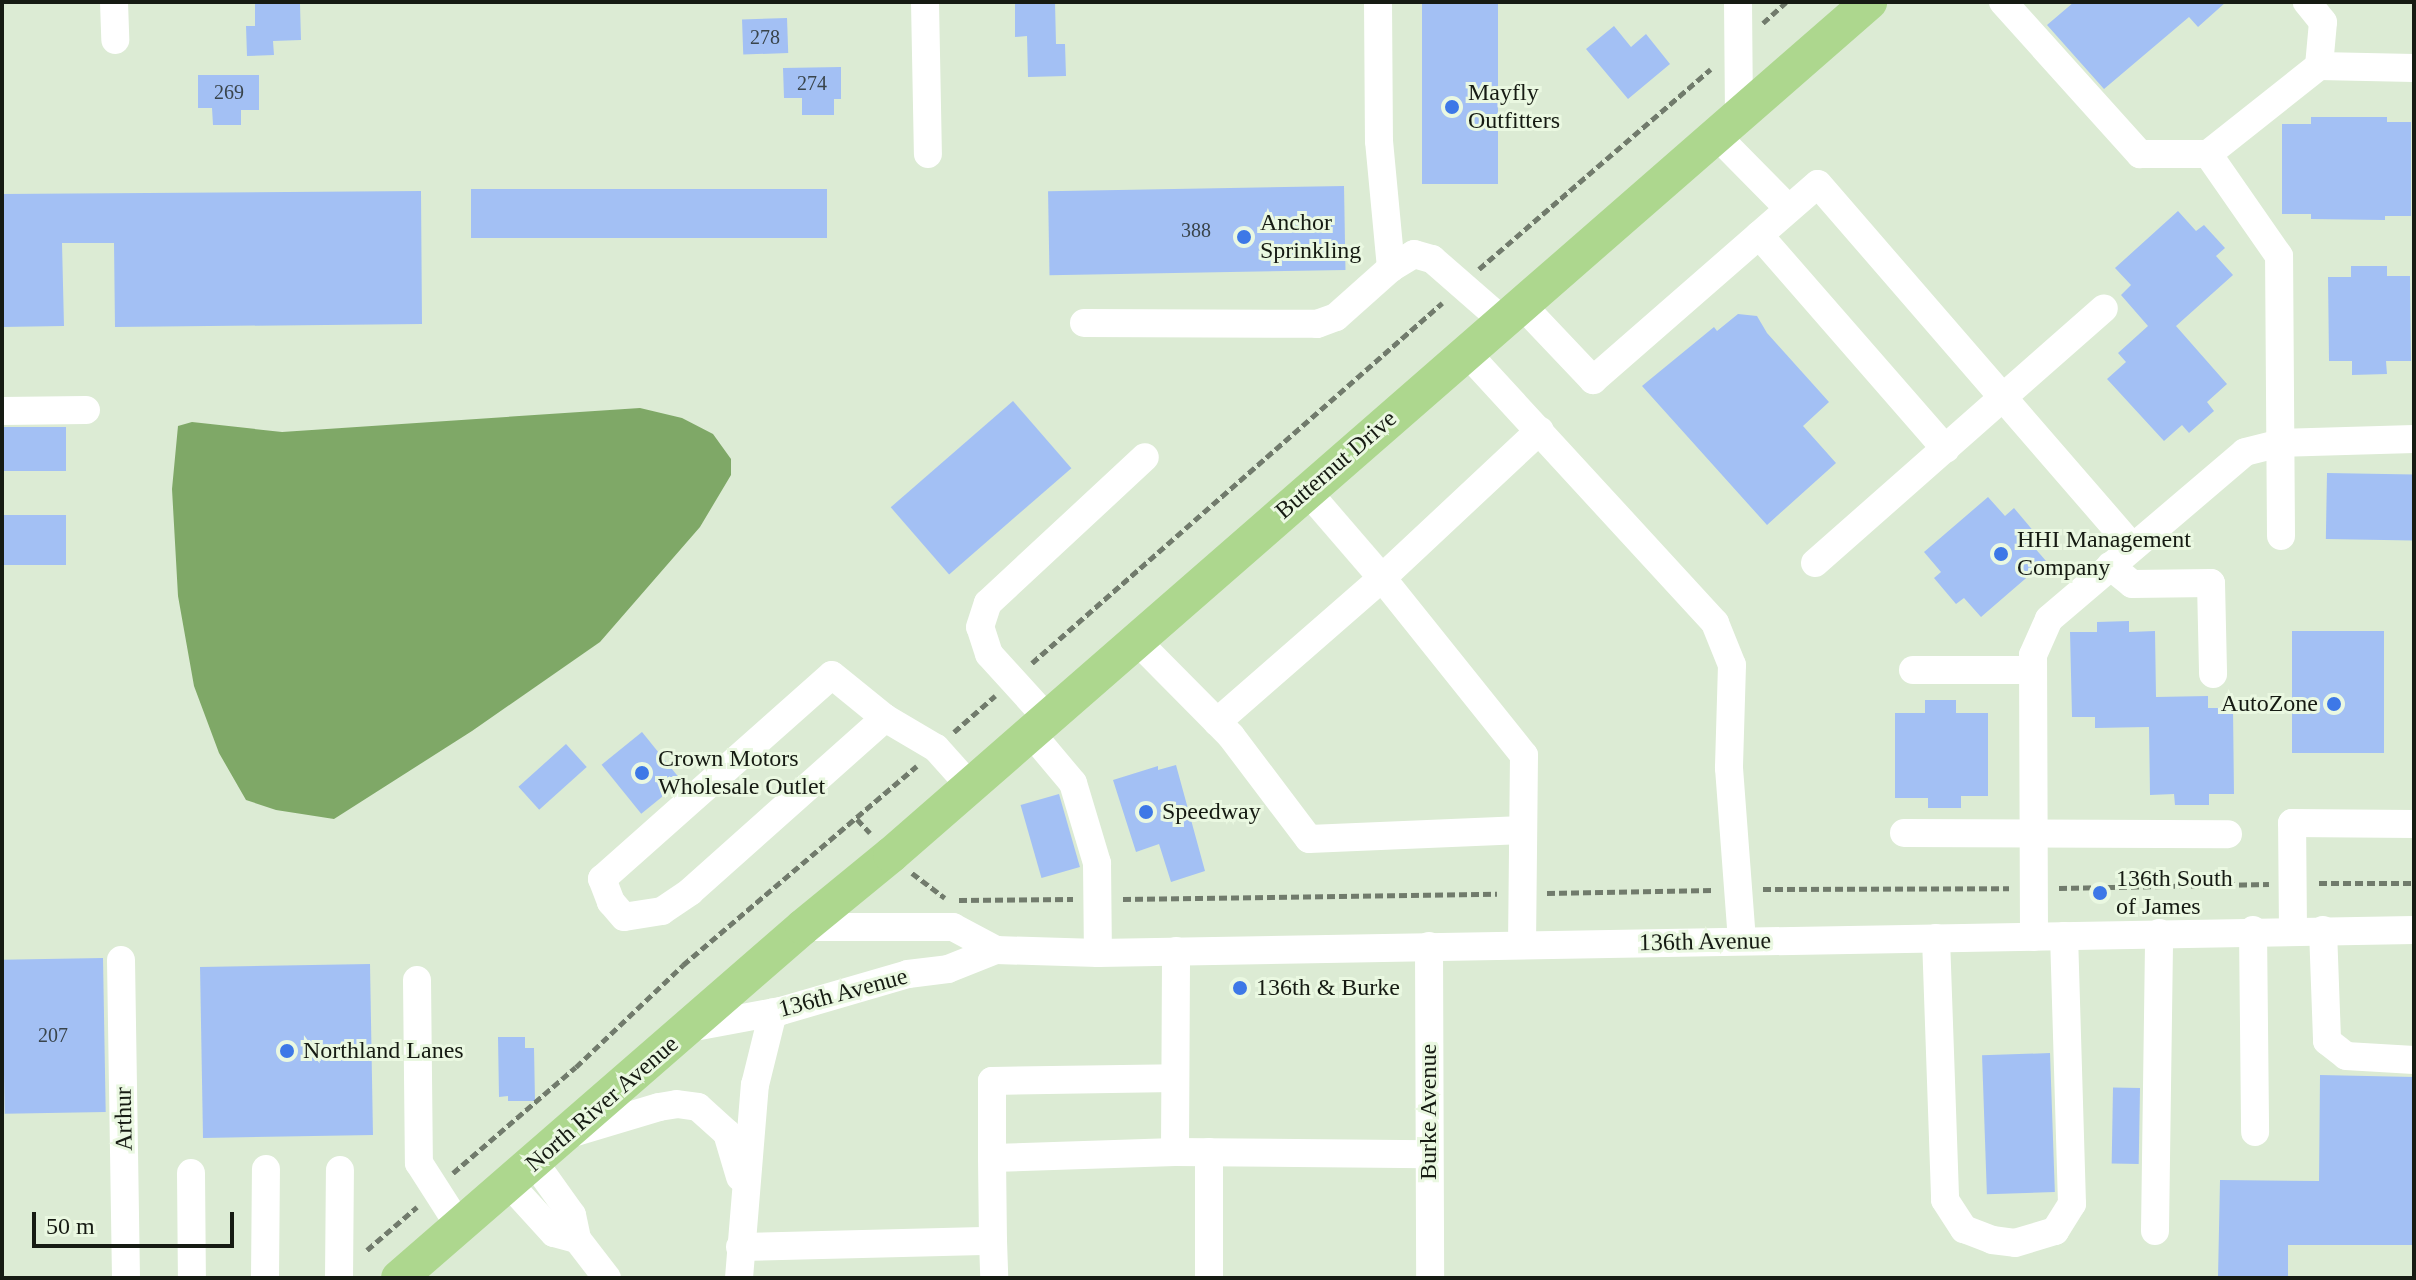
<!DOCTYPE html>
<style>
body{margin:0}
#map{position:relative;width:2416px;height:1280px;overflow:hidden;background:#dcebd4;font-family:Georgia,serif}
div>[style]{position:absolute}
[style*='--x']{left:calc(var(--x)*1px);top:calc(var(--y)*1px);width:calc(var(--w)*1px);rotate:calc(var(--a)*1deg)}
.water>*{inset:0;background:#7fa867}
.building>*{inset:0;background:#a3c0f4;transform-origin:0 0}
.path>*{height:5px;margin-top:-2.5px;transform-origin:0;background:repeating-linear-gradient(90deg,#717b6c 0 8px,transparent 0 12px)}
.minor>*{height:28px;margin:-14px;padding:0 14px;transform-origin:14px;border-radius:14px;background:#fff}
.major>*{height:36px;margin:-18px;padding:0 18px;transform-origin:18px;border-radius:18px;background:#add78e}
.dots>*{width:22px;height:22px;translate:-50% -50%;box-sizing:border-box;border:4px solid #eaf8e1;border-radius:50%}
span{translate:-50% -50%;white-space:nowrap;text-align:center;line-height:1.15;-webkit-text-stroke:6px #eaf8e1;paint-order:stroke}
.number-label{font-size:20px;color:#39444b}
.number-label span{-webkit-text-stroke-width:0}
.poi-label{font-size:24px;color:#161b13}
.left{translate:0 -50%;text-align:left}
.right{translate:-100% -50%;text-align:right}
.street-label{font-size:24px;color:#161b13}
.frame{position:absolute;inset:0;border:4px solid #161b13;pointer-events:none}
.scale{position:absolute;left:32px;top:1212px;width:202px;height:36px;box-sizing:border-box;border:4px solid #161b13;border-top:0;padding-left:10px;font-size:24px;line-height:28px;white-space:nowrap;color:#161b13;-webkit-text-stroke:6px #eaf8e1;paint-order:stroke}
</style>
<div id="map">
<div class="water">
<div style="clip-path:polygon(640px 408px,682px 418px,713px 434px,731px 459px,731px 475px,700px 527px,600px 642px,472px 731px,334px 819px,276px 810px,246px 800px,219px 753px,194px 686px,178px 596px,172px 489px,178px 426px,192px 422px,282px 432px)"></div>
</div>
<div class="building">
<div style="clip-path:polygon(1015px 2px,1055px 2px,1056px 44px,1065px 44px,1066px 76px,1028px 77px,1027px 36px,1015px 37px)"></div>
<div style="left:1422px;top:2px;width:76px;height:182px"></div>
<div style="clip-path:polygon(2074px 2px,2226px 2px,2198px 27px,2189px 17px,2104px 89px,2047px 25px)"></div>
<div style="clip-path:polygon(255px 4px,300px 4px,301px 40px,273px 41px,274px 55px,247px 56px,246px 26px,255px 26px)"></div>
<div style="left:787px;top:18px;width:35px;height:45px;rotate:88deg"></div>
<div style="clip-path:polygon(1614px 26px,1631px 47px,1646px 34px,1670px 64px,1628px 99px,1586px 49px)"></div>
<div style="clip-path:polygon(841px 67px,841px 99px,834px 99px,834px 115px,802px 115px,802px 98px,784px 98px,783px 68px)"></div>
<div style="clip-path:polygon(198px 75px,259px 75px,259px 110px,241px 110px,241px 125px,213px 125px,212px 108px,198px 108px)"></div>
<div style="clip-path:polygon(2311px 117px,2387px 117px,2387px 122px,2411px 122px,2411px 216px,2385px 216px,2385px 220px,2311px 219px,2311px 214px,2282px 214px,2282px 124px,2311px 124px)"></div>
<div style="left:1344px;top:186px;width:84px;height:296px;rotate:89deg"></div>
<div style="left:827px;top:189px;width:49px;height:356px;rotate:90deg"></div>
<div style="clip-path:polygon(421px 191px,422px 324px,115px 327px,114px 243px,62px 243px,64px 326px,2px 327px,2px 194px)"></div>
<div style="clip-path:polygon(2178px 211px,2196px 231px,2204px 225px,2225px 248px,2216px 256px,2233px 275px,2176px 326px,2227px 384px,2207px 402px,2214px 411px,2189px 433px,2182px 425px,2164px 441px,2107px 379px,2126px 362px,2118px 353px,2148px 326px,2121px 295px,2131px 285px,2115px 268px)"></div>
<div style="clip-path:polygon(2351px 266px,2387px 266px,2387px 276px,2410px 276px,2411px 361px,2386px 361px,2387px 374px,2352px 375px,2352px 361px,2329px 361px,2328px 277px,2351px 277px)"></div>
<div style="clip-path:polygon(1738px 314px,1757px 316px,1767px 333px,1829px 402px,1803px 426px,1836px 463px,1767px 525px,1642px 386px,1714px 327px,1717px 331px)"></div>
<div style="left:1013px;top:401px;width:89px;height:162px;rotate:49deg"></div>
<div style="left:66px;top:427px;width:44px;height:64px;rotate:90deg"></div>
<div style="left:2327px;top:473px;width:87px;height:66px;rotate:1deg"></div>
<div style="clip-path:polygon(1988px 497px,2005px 516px,2014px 508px,2036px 534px,2028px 540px,2046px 561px,1981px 617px,1964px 598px,1956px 604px,1934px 578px,1941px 572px,1924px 552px)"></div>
<div style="left:66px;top:515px;width:50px;height:64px;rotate:90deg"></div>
<div style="clip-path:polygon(2129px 621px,2129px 632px,2155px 631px,2156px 697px,2208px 696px,2208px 708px,2233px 708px,2234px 794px,2209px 794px,2209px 805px,2175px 805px,2174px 794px,2150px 795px,2149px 727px,2095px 728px,2095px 717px,2072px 717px,2070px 632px,2097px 632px,2097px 622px)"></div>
<div style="left:2292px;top:631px;width:92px;height:122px"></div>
<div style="clip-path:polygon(1925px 700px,1956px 700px,1956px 713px,1988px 713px,1988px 796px,1961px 796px,1961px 808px,1928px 808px,1928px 798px,1895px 798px,1895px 713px,1925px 713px)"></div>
<div style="left:642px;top:732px;width:63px;height:52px;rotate:51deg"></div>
<div style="left:566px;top:744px;width:31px;height:64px;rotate:48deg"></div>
<div style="clip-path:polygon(1176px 765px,1205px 871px,1171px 882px,1159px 844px,1136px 852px,1113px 780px,1158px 766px,1158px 770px)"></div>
<div style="left:1059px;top:794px;width:76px;height:40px;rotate:74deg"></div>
<div style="left:103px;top:958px;width:154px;height:101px;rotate:89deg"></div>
<div style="left:370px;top:964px;width:171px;height:170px;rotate:89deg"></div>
<div style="clip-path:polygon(498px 1037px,525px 1037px,525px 1048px,534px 1048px,535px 1101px,508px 1101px,508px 1096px,499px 1097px)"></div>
<div style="left:2050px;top:1053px;width:139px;height:68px;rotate:88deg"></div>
<div style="clip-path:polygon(2320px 1075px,2414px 1077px,2414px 1245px,2288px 1245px,2288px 1278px,2218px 1278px,2220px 1180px,2319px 1181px)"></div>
<div style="left:2140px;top:1088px;width:76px;height:27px;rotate:91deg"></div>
</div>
<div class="path">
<div style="--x:1763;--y:23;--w:31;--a:-42"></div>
<div style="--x:1479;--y:269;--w:306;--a:-40.8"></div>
<div style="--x:1032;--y:663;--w:546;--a:-41.28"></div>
<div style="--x:954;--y:732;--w:55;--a:-41.3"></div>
<div style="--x:857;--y:819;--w:19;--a:47"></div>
<div style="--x:912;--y:873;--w:41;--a:37.1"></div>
<div style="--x:2319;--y:883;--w:95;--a:0"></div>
<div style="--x:2059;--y:888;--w:210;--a:-1.1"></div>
<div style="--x:1763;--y:889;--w:246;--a:-0.2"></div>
<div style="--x:1547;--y:893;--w:166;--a:-1"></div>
<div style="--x:1123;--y:899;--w:374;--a:-0.8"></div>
<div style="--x:959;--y:900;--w:114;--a:-0.5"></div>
<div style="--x:453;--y:1173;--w:162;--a:-40.8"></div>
<div style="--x:576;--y:1067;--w:148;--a:-43.6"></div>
<div style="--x:683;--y:965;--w:307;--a:-40.4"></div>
<div style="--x:367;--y:1250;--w:66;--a:-40.7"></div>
</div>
<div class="minor">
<div style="--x:114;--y:2;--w:38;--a:88"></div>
<div style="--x:925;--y:2;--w:152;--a:88.9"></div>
<div style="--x:1378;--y:2;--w:139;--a:89.6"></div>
<div style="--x:1379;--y:141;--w:128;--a:84.6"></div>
<div style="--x:1738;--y:2;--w:111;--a:89.5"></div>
<div style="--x:2003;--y:2;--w:205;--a:48"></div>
<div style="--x:2140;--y:154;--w:68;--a:0"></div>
<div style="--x:2319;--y:66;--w:95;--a:1.2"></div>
<div style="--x:1715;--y:134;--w:105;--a:45.4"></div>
<div style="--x:1759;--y:235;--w:284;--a:48.9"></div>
<div style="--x:1521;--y:304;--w:105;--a:46.5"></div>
<div style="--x:1593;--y:380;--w:298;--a:-41.1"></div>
<div style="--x:1818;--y:184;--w:479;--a:49.1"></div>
<div style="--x:1084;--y:323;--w:233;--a:0.2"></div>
<div style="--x:1317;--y:324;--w:20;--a:-20"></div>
<div style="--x:1336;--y:317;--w:74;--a:-41.7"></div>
<div style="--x:1391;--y:268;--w:27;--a:-31"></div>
<div style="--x:1414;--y:254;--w:19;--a:16"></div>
<div style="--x:1432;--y:259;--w:93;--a:41.1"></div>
<div style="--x:1466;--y:352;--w:368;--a:47.4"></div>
<div style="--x:1715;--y:623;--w:45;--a:68"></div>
<div style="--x:1732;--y:665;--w:103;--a:91.7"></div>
<div style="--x:1729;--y:768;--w:173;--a:85.7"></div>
<div style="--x:2;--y:411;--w:84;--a:-0.7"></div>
<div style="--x:1307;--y:491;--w:115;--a:49.2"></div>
<div style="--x:1382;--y:578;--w:216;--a:-43.1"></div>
<div style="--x:2281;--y:536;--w:280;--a:-90.4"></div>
<div style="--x:2279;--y:256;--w:124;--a:-124.8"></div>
<div style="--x:2208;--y:154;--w:142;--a:-38.4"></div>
<div style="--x:2319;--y:66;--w:44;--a:-84.8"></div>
<div style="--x:2323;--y:22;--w:26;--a:-129"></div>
<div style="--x:1815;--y:563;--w:385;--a:-41.4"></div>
<div style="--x:2110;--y:566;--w:28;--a:39"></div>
<div style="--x:2132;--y:584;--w:79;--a:-0.7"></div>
<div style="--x:2211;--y:583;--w:91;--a:88.7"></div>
<div style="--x:1136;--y:640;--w:135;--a:45.3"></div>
<div style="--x:1231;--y:736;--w:129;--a:52.9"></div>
<div style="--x:1309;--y:839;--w:214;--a:-2.4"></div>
<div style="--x:1913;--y:670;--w:120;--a:0"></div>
<div style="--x:885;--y:718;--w:261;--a:138.3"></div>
<div style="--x:690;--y:892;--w:34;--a:146"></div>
<div style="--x:662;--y:911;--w:38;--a:171"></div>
<div style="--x:624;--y:917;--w:20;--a:-131"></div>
<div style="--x:611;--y:902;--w:25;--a:-111"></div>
<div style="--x:602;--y:879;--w:307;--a:-41.6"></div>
<div style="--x:832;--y:675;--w:68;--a:39.1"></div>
<div style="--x:885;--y:718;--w:59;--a:30.5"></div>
<div style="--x:936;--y:748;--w:51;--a:48.2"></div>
<div style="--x:1047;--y:718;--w:86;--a:-132.2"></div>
<div style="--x:989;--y:654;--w:28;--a:-108"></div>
<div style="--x:980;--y:627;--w:25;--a:-72"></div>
<div style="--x:988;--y:603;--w:214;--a:-42.9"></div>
<div style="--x:1217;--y:722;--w:219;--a:-41.1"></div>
<div style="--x:1382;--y:578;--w:227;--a:51.3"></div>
<div style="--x:1524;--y:755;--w:190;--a:90.6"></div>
<div style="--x:1031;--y:733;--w:65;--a:50"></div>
<div style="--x:1073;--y:783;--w:84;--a:73.3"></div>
<div style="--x:1097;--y:863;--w:90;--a:89.4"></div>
<div style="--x:1904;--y:833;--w:324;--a:0.2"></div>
<div style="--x:803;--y:927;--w:150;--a:0"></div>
<div style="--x:953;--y:927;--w:49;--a:28.1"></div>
<div style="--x:2253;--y:930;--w:202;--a:89.4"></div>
<div style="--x:2293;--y:930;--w:107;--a:-90.5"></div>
<div style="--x:2292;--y:823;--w:122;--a:0.5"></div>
<div style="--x:2323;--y:930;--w:111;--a:87.9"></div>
<div style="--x:2327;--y:1041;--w:24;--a:38"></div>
<div style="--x:2346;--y:1056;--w:68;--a:3.4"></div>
<div style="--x:2034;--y:937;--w:282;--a:-90.2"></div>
<div style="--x:2033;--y:655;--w:39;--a:-66"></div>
<div style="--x:2049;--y:619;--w:257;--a:-40.4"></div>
<div style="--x:2245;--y:452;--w:36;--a:-14"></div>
<div style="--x:2280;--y:443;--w:134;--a:-1.7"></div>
<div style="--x:1936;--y:938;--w:262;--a:88"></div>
<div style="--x:1945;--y:1200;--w:35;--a:57"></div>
<div style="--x:1964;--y:1229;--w:30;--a:21"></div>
<div style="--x:1992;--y:1240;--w:23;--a:7"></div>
<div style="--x:2015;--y:1243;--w:42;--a:-16.7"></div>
<div style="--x:2055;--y:1231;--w:32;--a:-58"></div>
<div style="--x:2072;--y:1204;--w:268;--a:-91.7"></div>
<div style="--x:1429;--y:946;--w:332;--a:89.8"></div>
<div style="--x:121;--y:960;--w:318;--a:89.1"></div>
<div style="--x:417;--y:980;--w:183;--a:89.4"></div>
<div style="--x:419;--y:1163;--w:76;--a:57.4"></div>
<div style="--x:689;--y:1028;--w:94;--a:-10.5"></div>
<div style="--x:781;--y:1011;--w:132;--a:-16.2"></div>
<div style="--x:908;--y:974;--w:40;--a:-7.1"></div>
<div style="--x:948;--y:969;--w:52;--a:-21.6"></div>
<div style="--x:996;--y:950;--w:102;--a:1.7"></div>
<div style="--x:1098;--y:953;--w:1316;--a:-1"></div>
<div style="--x:569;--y:1134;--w:94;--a:-16.7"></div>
<div style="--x:659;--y:1107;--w:18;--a:-9"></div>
<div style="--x:677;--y:1104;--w:21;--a:8"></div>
<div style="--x:698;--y:1107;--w:39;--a:42"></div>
<div style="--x:727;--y:1133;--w:46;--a:73.5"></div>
<div style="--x:1175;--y:1152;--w:254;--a:0.5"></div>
<div style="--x:992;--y:1158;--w:77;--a:-90"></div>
<div style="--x:992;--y:1081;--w:183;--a:-0.9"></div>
<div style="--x:534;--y:1162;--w:65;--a:54.4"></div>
<div style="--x:572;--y:1215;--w:25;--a:78"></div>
<div style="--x:577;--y:1239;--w:49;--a:52.4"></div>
<div style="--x:191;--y:1173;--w:105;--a:89.5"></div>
<div style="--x:510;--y:1185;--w:65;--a:47.5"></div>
<div style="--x:554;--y:1233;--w:24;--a:15"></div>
<div style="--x:2155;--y:1231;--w:298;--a:-89.2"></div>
<div style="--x:993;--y:1241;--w:37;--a:88"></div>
<div style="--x:740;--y:1247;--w:253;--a:-1.4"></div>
<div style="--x:993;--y:1241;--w:83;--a:-90.7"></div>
<div style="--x:992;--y:1158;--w:183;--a:-1.9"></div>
<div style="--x:1175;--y:1152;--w:201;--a:-89.7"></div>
<div style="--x:265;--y:1278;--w:109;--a:-89.5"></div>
<div style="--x:339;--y:1278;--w:108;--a:-89.5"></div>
<div style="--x:739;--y:1278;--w:194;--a:-85.3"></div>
<div style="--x:755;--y:1085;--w:75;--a:-76.1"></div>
<div style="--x:1209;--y:1278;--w:126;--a:-90"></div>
</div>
<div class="major">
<div style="--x:399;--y:1278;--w:535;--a:-40.98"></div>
<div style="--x:803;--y:927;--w:114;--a:-39.3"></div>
<div style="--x:891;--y:855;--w:1298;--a:-41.09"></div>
</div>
<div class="dots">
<div style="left:1452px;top:107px;background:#3d78e7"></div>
<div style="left:1244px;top:237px;background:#3d78e7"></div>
<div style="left:2001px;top:554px;background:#3d78e7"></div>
<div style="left:2334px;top:704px;background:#3d78e7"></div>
<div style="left:642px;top:773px;background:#3d78e7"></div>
<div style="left:1146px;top:812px;background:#3d78e7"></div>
<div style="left:2100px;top:893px;background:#3d78e7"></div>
<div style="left:1240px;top:988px;background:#3d78e7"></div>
<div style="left:287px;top:1051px;background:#3d78e7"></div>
</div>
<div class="number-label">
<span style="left:765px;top:37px">278</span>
<span style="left:812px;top:83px">274</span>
<span style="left:229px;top:92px">269</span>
<span style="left:1196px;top:230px">388</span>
<span style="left:53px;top:1035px">207</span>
</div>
<div class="poi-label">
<span class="left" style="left:1468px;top:107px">Mayfly<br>Outfitters</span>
<span class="left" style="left:1260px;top:237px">Anchor<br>Sprinkling</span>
<span class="left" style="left:2017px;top:554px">HHI Management<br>Company</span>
<span class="right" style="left:2318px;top:704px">AutoZone</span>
<span class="left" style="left:658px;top:773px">Crown Motors<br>Wholesale Outlet</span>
<span class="left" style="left:1162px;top:812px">Speedway</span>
<span class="left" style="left:2116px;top:893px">136th South<br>of James</span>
<span class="left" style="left:1256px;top:988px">136th &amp; Burke</span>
<span class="left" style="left:303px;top:1051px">Northland Lanes</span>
</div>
<div class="street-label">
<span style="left:1336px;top:465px;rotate:-41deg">Butternut Drive</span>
<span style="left:1705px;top:942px;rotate:-1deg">136th Avenue</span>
<span style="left:843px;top:993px;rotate:-15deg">136th Avenue</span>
<span style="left:602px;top:1104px;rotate:-41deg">North River Avenue</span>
<span style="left:1429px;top:1112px;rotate:-90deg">Burke Avenue</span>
<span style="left:124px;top:1119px;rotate:-91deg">Arthur</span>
</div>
<div class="frame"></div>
<div class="scale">50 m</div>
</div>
